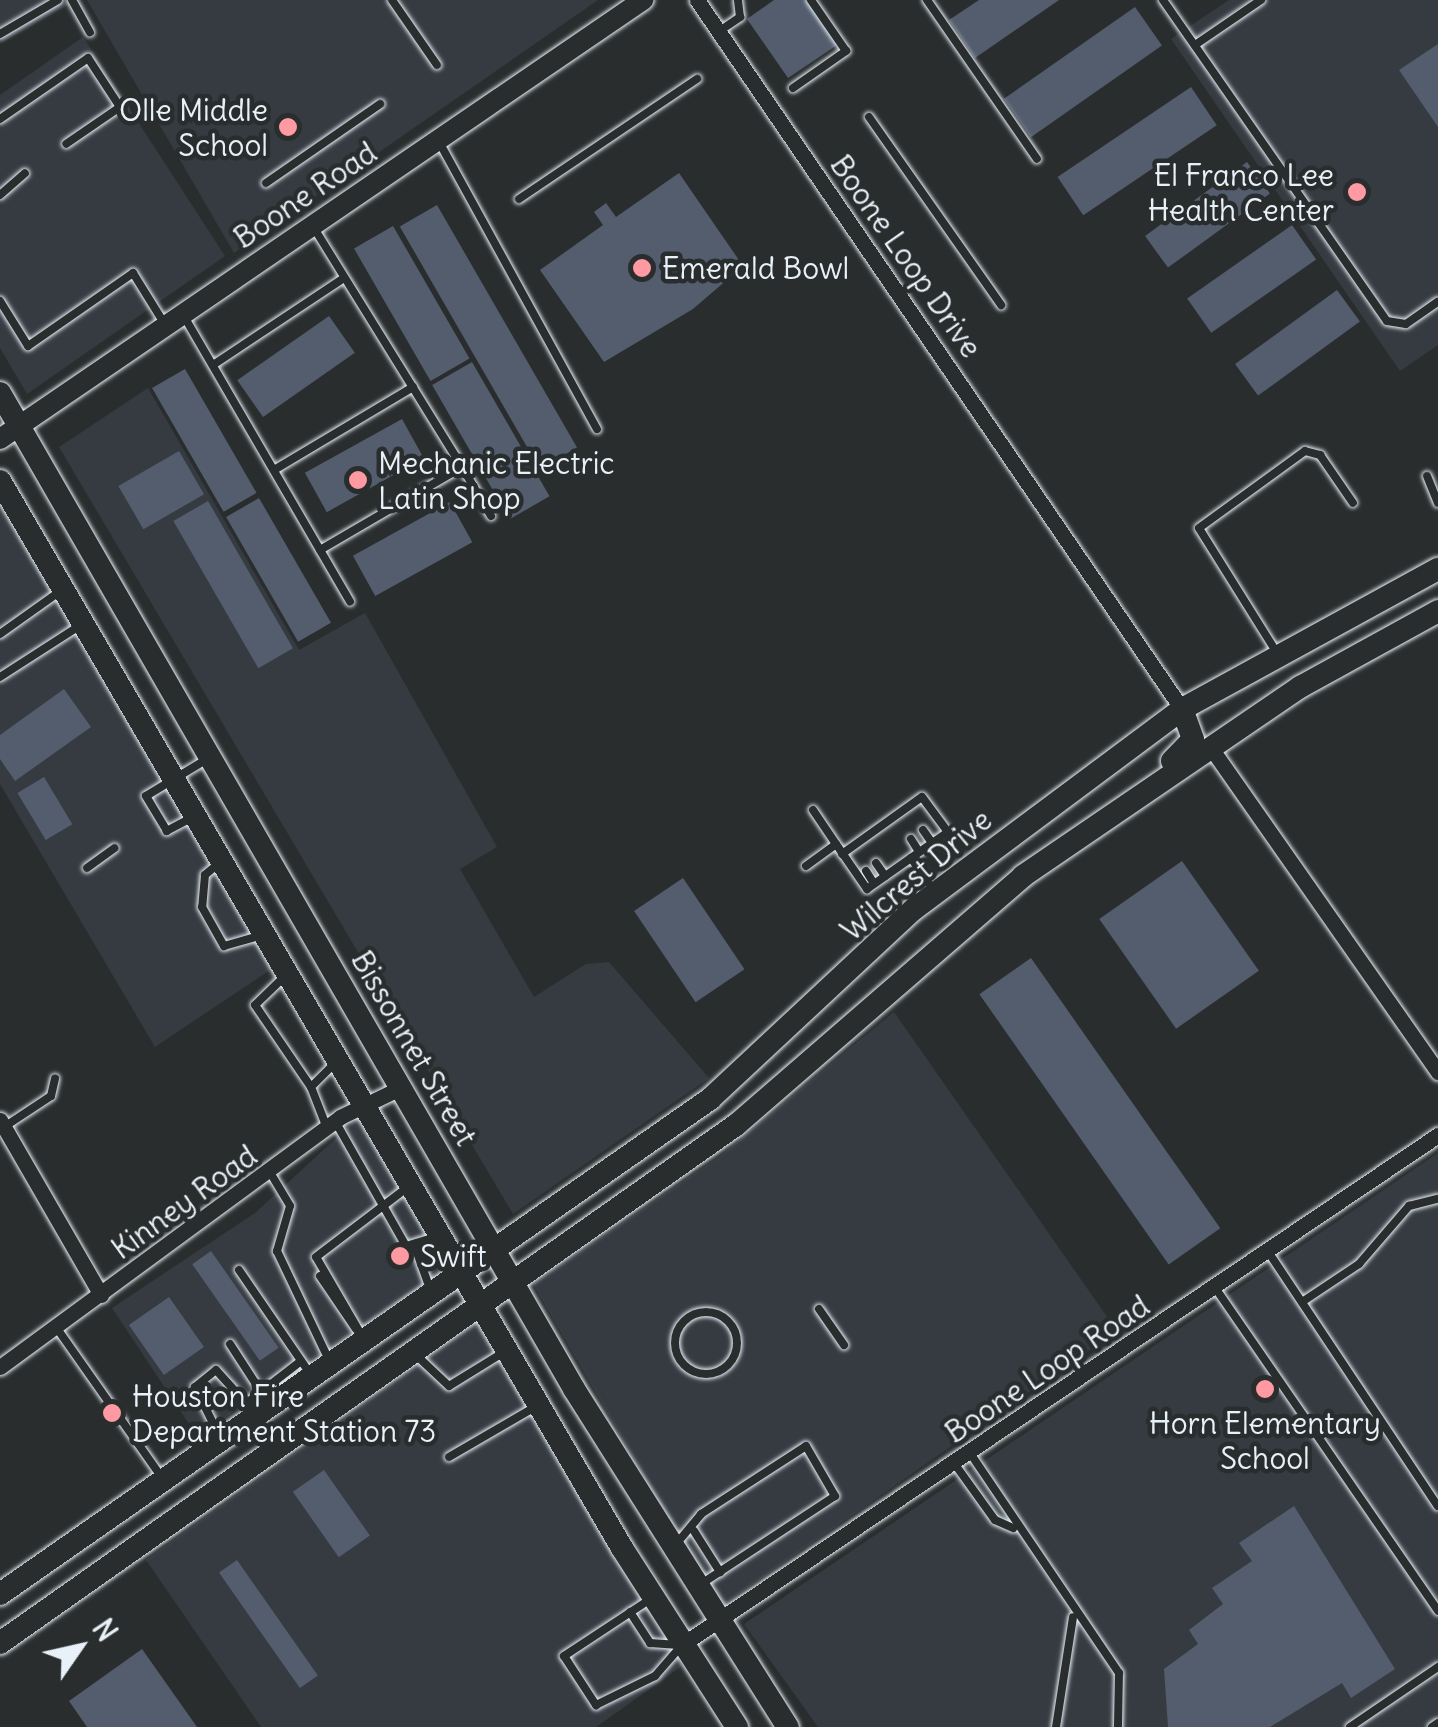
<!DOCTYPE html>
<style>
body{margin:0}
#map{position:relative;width:1438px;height:1727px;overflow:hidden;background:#2a2d2e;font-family:Delius,sans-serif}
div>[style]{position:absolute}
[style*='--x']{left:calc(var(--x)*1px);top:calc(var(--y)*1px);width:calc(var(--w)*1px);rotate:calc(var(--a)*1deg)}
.built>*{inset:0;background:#363b41}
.building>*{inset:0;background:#535d6d;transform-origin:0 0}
.roads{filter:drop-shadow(0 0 2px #e8f1f8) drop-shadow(0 0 2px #e8f1f8)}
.service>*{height:8px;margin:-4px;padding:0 4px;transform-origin:4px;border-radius:4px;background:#2a2d2e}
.service>.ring{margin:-4px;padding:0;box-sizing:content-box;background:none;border:8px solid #2a2d2e;border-radius:50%}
.minor>*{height:15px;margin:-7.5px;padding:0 7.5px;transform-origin:7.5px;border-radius:7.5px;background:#2a2d2e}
.tertiary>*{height:20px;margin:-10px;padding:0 10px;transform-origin:10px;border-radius:10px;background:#2a2d2e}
.secondary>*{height:22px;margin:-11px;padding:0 11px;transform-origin:11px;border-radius:11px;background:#2a2d2e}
.dots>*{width:28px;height:28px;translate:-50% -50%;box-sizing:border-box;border:5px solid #2a2d2e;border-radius:50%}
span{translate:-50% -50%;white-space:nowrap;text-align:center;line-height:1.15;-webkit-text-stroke:9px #2a2d2e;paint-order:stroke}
.poi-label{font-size:30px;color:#e8f1f8}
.right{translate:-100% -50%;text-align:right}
.left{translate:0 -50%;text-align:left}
.street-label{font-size:30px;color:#e8f1f8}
.north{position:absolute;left:30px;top:1597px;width:100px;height:100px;-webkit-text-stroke:8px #2a2d2e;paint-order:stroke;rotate:56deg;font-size:28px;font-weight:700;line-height:40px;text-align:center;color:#e8f1f8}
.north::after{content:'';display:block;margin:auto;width:35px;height:45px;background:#e8f1f8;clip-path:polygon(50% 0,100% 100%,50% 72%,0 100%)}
</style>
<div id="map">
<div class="built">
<div style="clip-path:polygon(0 0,77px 0,0 44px)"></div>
<div style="clip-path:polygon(87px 0,598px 0,234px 253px)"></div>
<div style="clip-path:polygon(1229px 0,1438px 0,1438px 345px,1400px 371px,1171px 39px)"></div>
<div style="clip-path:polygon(83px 37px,225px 256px,27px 394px,0 348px,0 95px)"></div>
<div style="clip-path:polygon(148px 388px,299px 650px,365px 613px,497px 847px,460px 869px,534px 997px,586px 964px,609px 962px,709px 1078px,513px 1214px,59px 447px)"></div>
<div style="clip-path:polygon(0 499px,276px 966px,155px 1047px,0 784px)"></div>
<div style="clip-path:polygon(894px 1012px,1117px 1331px,720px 1607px,533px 1284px,719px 1157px)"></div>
<div style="clip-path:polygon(359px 1117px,449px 1267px,197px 1436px,112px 1308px,255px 1213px)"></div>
<div style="clip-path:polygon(1438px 1153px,1438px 1727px,818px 1727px,744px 1624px)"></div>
<div style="clip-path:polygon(477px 1323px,682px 1666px,596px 1727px,261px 1727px,146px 1560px)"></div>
</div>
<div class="building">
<div style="clip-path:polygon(774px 0,806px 0,837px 45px,788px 78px,747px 19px)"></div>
<div style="clip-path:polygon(979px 0,1059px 0,975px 58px,949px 20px)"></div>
<div style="left:1135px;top:7px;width:47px;height:160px;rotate:55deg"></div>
<div style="clip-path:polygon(1438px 44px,1438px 127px,1399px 70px)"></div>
<div style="left:1191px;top:87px;width:46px;height:161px;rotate:56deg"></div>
<div style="left:1247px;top:162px;width:39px;height:126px;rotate:54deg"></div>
<div style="clip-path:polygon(679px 173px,743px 266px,693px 309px,604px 362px,540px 270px,603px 225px,594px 212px,606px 203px,616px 217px)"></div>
<div style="left:437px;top:205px;width:280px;height:43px;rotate:60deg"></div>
<div style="left:1292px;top:225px;width:42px;height:128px;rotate:55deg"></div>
<div style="left:393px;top:226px;width:153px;height:45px;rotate:60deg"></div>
<div style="left:1337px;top:290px;width:39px;height:126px;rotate:54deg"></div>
<div style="left:329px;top:316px;width:45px;height:112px;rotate:55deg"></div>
<div style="left:472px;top:362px;width:155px;height:46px;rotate:60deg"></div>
<div style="left:185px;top:369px;width:143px;height:38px;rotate:60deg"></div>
<div style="left:402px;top:419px;width:45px;height:111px;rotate:61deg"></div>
<div style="left:179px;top:451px;width:50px;height:70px;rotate:60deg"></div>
<div style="left:259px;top:498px;width:144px;height:38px;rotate:60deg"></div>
<div style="left:208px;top:501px;width:170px;height:40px;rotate:60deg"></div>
<div style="left:450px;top:502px;width:46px;height:111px;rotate:61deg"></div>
<div style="clip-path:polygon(64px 689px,91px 727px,15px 781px,0 759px,0 735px)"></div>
<div style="left:44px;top:777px;width:55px;height:31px;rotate:59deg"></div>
<div style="left:1182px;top:861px;width:134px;height:101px;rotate:55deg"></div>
<div style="left:683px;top:878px;width:110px;height:59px;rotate:56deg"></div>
<div style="left:1031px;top:958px;width:330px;height:63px;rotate:55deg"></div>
<div style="left:211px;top:1251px;width:118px;height:23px;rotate:55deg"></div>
<div style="left:169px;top:1297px;width:61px;height:49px;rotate:55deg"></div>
<div style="left:324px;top:1470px;width:80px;height:38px;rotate:55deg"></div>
<div style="clip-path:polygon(1294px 1506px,1395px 1669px,1351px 1698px,1342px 1683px,1270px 1727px,1168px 1727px,1164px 1669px,1198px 1644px,1189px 1630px,1223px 1604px,1212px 1588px,1252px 1561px,1239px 1543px)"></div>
<div style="left:237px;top:1560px;width:141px;height:22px;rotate:55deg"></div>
<div style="clip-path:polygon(142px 1649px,197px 1727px,87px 1727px,69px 1701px)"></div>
</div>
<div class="roads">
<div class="service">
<div style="--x:72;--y:0;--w:37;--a:61"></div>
<div style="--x:392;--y:0;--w:79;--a:55.3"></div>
<div style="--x:927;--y:0;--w:193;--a:55.3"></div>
<div style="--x:1163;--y:0;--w:391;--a:55.1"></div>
<div style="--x:1387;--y:321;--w:19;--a:9"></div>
<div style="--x:1406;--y:324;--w:39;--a:-35"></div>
<div style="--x:718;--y:32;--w:27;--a:-34"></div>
<div style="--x:740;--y:17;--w:17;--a:-97"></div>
<div style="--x:0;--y:34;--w:67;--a:-30.4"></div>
<div style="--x:1195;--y:45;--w:80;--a:-34.3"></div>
<div style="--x:793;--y:88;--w:65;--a:-34.9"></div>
<div style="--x:846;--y:51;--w:62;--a:-124.5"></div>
<div style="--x:869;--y:117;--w:230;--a:54.9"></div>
<div style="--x:0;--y:119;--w:107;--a:-34.7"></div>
<div style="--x:88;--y:58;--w:59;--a:56.9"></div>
<div style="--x:120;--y:107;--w:65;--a:145.6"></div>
<div style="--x:438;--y:140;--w:330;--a:61.2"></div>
<div style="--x:266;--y:183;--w:139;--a:-34.7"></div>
<div style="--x:0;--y:195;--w:33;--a:-41"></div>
<div style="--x:519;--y:199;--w:215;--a:-34"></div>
<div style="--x:314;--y:228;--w:281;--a:58.2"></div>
<div style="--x:0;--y:301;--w:53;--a:58.1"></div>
<div style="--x:28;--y:346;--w:128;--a:-34.8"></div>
<div style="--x:133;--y:273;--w:59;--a:58.2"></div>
<div style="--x:185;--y:318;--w:328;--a:59.8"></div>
<div style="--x:213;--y:365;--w:157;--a:-33.6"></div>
<div style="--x:274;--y:470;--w:162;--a:-30.8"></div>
<div style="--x:1427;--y:476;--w:29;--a:68"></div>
<div style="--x:320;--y:550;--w:164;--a:-30.3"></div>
<div style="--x:462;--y:467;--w:57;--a:59.4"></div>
<div style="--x:0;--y:634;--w:72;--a:-35.4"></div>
<div style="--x:1277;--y:653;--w:147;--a:-122"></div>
<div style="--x:1199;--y:528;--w:131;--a:-36"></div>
<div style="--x:1305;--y:451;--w:16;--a:15"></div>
<div style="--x:1320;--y:455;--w:58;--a:55.5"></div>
<div style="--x:0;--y:677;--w:94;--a:-32.8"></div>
<div style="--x:813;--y:810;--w:41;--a:55.9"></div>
<div style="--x:193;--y:817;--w:30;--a:152"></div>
<div style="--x:167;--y:831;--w:41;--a:-121"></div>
<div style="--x:146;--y:796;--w:71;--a:-31.2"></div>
<div style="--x:923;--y:830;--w:16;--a:55"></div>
<div style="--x:911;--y:839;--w:15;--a:58"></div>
<div style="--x:842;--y:854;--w:98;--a:-35.5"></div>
<div style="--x:922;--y:797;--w:44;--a:53.4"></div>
<div style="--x:948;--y:832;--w:45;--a:144.9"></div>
<div style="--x:876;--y:863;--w:16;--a:55"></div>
<div style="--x:218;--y:864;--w:17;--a:140"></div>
<div style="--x:205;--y:875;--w:32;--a:95"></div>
<div style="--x:202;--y:907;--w:45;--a:60.6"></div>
<div style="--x:224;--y:946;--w:36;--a:-16"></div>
<div style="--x:806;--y:866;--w:37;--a:-36"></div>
<div style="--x:836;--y:844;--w:55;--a:55.4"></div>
<div style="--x:867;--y:889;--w:54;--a:-35.2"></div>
<div style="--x:911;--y:858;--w:38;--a:55"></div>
<div style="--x:87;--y:868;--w:34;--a:-36"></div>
<div style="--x:866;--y:871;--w:15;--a:58"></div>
<div style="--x:284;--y:977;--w:40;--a:136"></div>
<div style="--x:255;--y:1005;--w:99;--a:55.7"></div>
<div style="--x:335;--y:1121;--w:144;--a:60.4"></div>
<div style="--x:406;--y:1246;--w:30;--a:-17"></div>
<div style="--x:4;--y:1127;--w:56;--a:-33.4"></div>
<div style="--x:51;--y:1096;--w:18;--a:-77"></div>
<div style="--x:327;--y:1128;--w:44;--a:-111.3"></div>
<div style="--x:311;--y:1087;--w:34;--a:-45"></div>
<div style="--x:271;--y:1174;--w:37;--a:59"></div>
<div style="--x:290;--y:1206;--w:47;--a:106.1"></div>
<div style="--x:277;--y:1251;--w:123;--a:64.5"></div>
<div style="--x:415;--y:1247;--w:45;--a:70.3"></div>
<div style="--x:1269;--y:1253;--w:304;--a:56.3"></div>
<div style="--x:239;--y:1270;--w:127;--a:55.6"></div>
<div style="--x:320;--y:1276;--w:64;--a:55.8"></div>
<div style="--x:1216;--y:1289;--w:391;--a:55.4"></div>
<div style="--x:1302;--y:1302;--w:69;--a:-33.7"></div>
<div style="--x:1359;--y:1264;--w:77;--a:-49.2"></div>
<div style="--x:1409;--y:1206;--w:30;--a:-14"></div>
<div style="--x:819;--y:1309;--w:44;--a:55.2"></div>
<div class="ring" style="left:675px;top:1312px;width:54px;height:54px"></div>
<div style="--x:56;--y:1327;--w:184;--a:54.9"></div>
<div style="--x:362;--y:1336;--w:91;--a:-120.2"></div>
<div style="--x:316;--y:1257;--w:116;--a:-37.3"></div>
<div style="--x:230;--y:1344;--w:72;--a:57"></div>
<div style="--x:417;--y:1356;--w:44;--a:43.2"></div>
<div style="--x:449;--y:1386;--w:65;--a:-31.7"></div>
<div style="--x:248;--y:1402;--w:67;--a:-37.7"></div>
<div style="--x:220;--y:1437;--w:56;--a:-116.6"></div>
<div style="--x:195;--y:1387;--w:27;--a:-39"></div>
<div style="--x:216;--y:1370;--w:58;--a:47.8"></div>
<div style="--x:970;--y:1453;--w:266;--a:55.9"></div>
<div style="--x:1119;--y:1673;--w:54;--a:91.1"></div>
<div style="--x:449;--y:1457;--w:99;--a:-30.2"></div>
<div style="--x:954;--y:1463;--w:70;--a:54.3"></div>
<div style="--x:995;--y:1520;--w:20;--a:24"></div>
<div style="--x:694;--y:1531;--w:49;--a:57.6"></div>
<div style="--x:677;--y:1543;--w:38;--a:-50"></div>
<div style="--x:701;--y:1514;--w:125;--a:-32.9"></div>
<div style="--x:806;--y:1446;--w:58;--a:59.9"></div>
<div style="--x:835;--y:1496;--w:160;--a:146.7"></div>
<div style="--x:649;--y:1600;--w:102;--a:146.6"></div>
<div style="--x:564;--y:1656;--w:59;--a:56.9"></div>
<div style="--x:596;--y:1705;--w:66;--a:-26.2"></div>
<div style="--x:655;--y:1676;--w:40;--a:-49"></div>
<div style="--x:630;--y:1612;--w:37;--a:57"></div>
<div style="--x:650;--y:1643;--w:29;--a:4"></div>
<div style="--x:1056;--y:1727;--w:111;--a:-81.2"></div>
<div style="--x:1350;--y:1727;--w:107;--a:-34.3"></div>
<div style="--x:1432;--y:1727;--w:7;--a:-34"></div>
</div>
<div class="minor">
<div style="--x:697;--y:0;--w:859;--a:55.63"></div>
<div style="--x:1211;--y:748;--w:396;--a:55"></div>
<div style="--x:0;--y:1120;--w:202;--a:60"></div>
<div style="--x:0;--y:1367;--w:422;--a:-36.3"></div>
<div style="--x:340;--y:1117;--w:69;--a:-25.8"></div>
<div style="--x:683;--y:1644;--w:911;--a:-33.99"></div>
</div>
<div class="tertiary">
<div style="--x:0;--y:439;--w:779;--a:-34.32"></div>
</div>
<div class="secondary">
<div style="--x:0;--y:393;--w:1150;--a:60.04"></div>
<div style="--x:574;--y:1389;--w:400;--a:57.7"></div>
<div style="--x:0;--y:481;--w:1235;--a:59.76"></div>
<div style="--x:622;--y:1548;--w:213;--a:57.3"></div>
<div style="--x:1172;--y:761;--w:30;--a:-46"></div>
<div style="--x:1193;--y:739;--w:32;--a:-110"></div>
<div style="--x:0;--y:1594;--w:866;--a:-34.88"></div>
<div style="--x:710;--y:1099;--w:279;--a:-43"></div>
<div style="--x:914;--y:909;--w:334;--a:-36.7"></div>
<div style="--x:1182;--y:709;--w:292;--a:-28.7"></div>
<div style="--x:0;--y:1643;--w:900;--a:-35.14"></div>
<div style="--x:736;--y:1125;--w:380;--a:-40.9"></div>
<div style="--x:1023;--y:876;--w:335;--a:-34.3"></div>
<div style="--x:1300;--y:687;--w:158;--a:-28.8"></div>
</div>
</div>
<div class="dots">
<div style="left:288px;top:127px;background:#ff9aa2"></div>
<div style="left:1357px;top:192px;background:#ff9aa2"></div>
<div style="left:642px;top:268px;background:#ff9aa2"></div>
<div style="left:358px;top:480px;background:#ff9aa2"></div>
<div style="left:400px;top:1256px;background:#ff9aa2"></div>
<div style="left:1265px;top:1389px;background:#ff9aa2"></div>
<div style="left:112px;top:1413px;background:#ff9aa2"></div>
</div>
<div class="poi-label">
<span class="right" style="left:268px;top:127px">Olle Middle<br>School</span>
<span class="right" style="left:1334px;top:192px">El Franco Lee<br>Health Center</span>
<span class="left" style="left:662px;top:268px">Emerald Bowl</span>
<span class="left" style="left:378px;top:480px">Mechanic Electric<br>Latin Shop</span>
<span class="left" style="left:420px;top:1256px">Swift</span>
<span class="left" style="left:132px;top:1413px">Houston Fire<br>Department Station 73</span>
<span style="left:1265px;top:1440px">Horn Elementary<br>School</span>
</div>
<div class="street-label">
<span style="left:305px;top:195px;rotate:-34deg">Boone Road</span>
<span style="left:906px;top:256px;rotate:55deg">Boone Loop Drive</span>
<span style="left:916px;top:875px;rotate:-40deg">Wilcrest Drive</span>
<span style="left:414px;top:1048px;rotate:60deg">Bissonnet Street</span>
<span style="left:184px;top:1202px;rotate:-36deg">Kinney Road</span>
<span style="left:1047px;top:1369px;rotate:-34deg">Boone Loop Road</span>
</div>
<div class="north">N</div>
</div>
